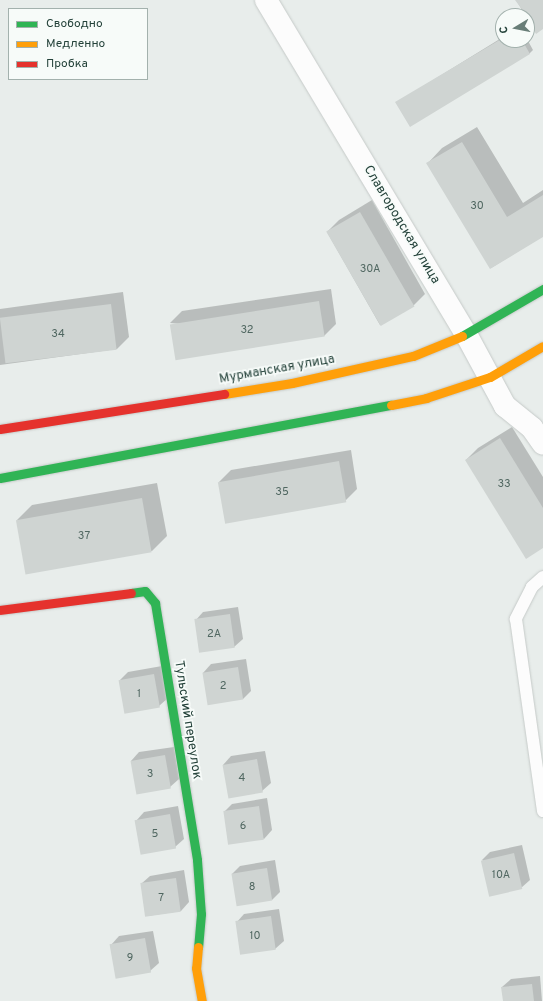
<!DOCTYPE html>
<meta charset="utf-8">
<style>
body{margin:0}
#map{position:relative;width:543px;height:1001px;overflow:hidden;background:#e8edeb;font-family:Overpass,sans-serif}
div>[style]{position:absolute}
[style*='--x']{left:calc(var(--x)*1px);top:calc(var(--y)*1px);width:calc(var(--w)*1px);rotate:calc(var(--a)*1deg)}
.shadow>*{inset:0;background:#0003}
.building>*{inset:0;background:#cfd4d2;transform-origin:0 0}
.roads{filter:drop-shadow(0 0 1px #c5cac8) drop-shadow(0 0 1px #c5cac8)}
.lane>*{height:12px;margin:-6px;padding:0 6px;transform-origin:6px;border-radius:6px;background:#fcfcfc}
.street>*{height:22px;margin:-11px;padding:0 11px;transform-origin:11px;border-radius:11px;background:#fcfcfc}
.fast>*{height:9px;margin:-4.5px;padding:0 4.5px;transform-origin:4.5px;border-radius:4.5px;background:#30b455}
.slow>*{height:9px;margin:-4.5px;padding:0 4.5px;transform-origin:4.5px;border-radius:4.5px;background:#ff9f0a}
.jam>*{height:9px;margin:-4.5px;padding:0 4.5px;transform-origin:4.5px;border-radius:4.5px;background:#e5322d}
span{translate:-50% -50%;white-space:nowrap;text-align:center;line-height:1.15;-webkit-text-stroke:3.5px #f7fbf9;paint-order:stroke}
.number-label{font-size:11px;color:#506761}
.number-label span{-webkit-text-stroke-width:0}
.street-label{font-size:13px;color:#24423a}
.legend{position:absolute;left:8px;top:8px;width:140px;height:72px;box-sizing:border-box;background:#f7fbf9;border:1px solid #a3b1ad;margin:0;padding:5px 7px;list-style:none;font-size:12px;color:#24423a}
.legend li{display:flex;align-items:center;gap:8px;height:20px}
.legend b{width:20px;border:1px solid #a3b1ad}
.north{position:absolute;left:495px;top:8px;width:40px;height:40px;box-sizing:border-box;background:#f7fbf9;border:1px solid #a3b1ad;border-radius:50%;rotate:260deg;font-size:11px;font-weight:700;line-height:16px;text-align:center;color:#24423a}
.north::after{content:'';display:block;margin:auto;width:14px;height:18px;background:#697e78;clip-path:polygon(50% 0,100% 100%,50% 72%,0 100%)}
</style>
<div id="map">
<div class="shadow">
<div style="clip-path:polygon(516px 0,543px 0,543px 28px,536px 33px)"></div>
<div style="clip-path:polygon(503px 37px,503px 40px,527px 39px,533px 50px,529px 54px,396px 103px)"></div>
<div style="clip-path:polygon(477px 127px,523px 203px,543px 190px,543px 236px,491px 268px,428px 163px,442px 148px)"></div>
<div style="clip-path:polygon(372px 200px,425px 294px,413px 306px,380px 325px,327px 232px,339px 220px)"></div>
<div style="clip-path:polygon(331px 289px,336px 324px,324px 336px,170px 323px,182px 311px)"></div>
<div style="clip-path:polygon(123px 292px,129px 337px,117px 349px,0 365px,0 309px)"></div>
<div style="clip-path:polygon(512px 427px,543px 477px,543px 547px,466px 460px,478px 448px)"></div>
<div style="clip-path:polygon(351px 450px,357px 489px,345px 501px,219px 482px,231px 470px)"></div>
<div style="clip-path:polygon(157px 483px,167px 536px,152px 551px,17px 520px,32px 505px)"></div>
<div style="clip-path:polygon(238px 607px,243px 639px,234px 647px,195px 621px,203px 612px)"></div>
<div style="clip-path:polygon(246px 659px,251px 691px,243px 699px,203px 673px,211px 664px)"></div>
<div style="clip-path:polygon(162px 666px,168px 698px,159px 706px,120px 680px,128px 672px)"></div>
<div style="clip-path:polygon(174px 747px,179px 779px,170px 787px,131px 761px,139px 752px)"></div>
<div style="clip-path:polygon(265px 751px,271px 783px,262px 791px,223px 765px,231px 756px)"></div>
<div style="clip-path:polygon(267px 798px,272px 830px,264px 839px,224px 812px,232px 804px)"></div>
<div style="clip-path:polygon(178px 806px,184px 839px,175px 847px,136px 821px,144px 812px)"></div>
<div style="clip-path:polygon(522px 845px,530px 880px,521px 888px,482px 860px,490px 852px)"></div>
<div style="clip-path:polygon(275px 860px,280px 892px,272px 900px,232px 874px,240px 866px)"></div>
<div style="clip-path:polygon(184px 870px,189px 902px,181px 911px,147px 916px,141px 884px,150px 876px)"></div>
<div style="clip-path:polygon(279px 909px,284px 941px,275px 949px,236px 923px,244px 914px)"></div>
<div style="clip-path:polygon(153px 931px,159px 963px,150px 971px,111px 945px,119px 936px)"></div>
<div style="clip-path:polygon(540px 976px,542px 1001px,504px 1001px,502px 987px,511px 979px)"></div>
</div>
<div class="building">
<div style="clip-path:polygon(515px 0,543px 0,543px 29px,536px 34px,527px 16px)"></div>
<div style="clip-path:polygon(503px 38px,503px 40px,522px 40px,530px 54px,410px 127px,395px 102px)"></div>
<div style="clip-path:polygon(462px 142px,507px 217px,543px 195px,543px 237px,490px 269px,426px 163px)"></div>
<div style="left:360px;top:212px;width:109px;height:39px;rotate:60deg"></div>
<div style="left:319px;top:301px;width:36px;height:151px;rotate:81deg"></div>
<div style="left:111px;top:304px;width:46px;height:112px;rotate:83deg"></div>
<div style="clip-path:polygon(500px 438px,543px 508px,543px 548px,526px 559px,465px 460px)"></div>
<div style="left:339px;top:461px;width:42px;height:123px;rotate:80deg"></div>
<div style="left:142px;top:498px;width:55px;height:128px;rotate:80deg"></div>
<div style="left:230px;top:614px;width:34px;height:36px;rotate:82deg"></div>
<div style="left:238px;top:667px;width:33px;height:36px;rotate:81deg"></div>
<div style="left:154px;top:674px;width:34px;height:36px;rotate:80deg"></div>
<div style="left:165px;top:755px;width:34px;height:35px;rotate:80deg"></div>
<div style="left:257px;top:759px;width:34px;height:35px;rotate:80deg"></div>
<div style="left:259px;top:806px;width:34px;height:36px;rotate:82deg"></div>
<div style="left:170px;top:814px;width:35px;height:36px;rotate:80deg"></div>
<div style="left:514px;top:853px;width:37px;height:34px;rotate:77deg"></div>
<div style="left:267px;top:868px;width:33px;height:36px;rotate:81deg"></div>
<div style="left:176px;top:878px;width:34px;height:36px;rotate:82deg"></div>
<div style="left:271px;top:916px;width:34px;height:36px;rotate:82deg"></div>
<div style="left:145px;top:938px;width:35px;height:36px;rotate:80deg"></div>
<div style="clip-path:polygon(532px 984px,534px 1001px,503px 1001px,501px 987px)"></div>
</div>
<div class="roads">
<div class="lane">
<div style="--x:543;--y:577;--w:15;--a:138"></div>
<div style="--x:532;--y:587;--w:36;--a:117"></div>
<div style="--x:516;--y:619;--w:194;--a:82"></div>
</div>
<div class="street">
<div style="--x:266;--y:0;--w:389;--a:59.1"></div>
<div style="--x:466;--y:334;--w:82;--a:61.6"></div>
<div style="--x:505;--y:406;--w:35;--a:39"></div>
<div style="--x:532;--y:428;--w:19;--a:55"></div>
</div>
<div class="fast">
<div style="--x:462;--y:336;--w:94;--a:-30.1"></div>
<div style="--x:0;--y:478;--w:398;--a:-10.6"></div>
<div style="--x:131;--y:593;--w:14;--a:-8"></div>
<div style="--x:145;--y:591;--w:16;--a:50"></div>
<div style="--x:155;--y:603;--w:260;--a:80.7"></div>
<div style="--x:197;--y:860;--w:54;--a:85.8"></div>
<div style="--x:201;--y:914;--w:33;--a:95"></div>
</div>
<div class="slow">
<div style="--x:224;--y:394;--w:69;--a:-9.2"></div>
<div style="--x:292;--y:383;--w:124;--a:-12.6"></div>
<div style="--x:413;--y:356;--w:53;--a:-22.2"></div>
<div style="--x:391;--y:405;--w:36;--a:-11"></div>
<div style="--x:426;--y:398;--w:67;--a:-18.2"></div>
<div style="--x:490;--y:377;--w:61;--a:-30.3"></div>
<div style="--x:198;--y:947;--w:21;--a:95"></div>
<div style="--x:196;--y:968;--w:34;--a:80"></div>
</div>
<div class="jam">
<div style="--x:0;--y:429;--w:227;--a:-8.9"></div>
<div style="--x:0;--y:610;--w:132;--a:-7.4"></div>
</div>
</div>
<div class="number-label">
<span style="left:477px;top:206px">30</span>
<span style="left:370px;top:269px">30А</span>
<span style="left:247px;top:330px">32</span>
<span style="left:58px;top:334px">34</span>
<span style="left:504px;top:484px">33</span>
<span style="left:282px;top:492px">35</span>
<span style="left:84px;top:536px">37</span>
<span style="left:214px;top:634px">2А</span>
<span style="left:223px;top:686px">2</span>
<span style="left:139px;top:694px">1</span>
<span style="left:150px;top:774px">3</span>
<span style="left:242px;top:778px">4</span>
<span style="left:243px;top:826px">6</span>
<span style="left:155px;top:834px">5</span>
<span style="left:501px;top:875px">10А</span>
<span style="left:252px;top:887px">8</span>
<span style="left:161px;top:898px">7</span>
<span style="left:255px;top:936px">10</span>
<span style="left:130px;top:958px">9</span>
</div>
<div class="street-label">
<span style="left:401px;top:225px;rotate:59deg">Славгородская улица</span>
<span style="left:277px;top:370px;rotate:-10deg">Мурманская улица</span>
<span style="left:187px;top:720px;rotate:81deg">Тульский переулок</span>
</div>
<ul class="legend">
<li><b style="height:5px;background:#30b455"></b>Свободно</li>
<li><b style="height:5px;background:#ff9f0a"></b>Медленно</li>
<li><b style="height:5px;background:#e5322d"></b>Пробка</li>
</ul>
<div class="north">С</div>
</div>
